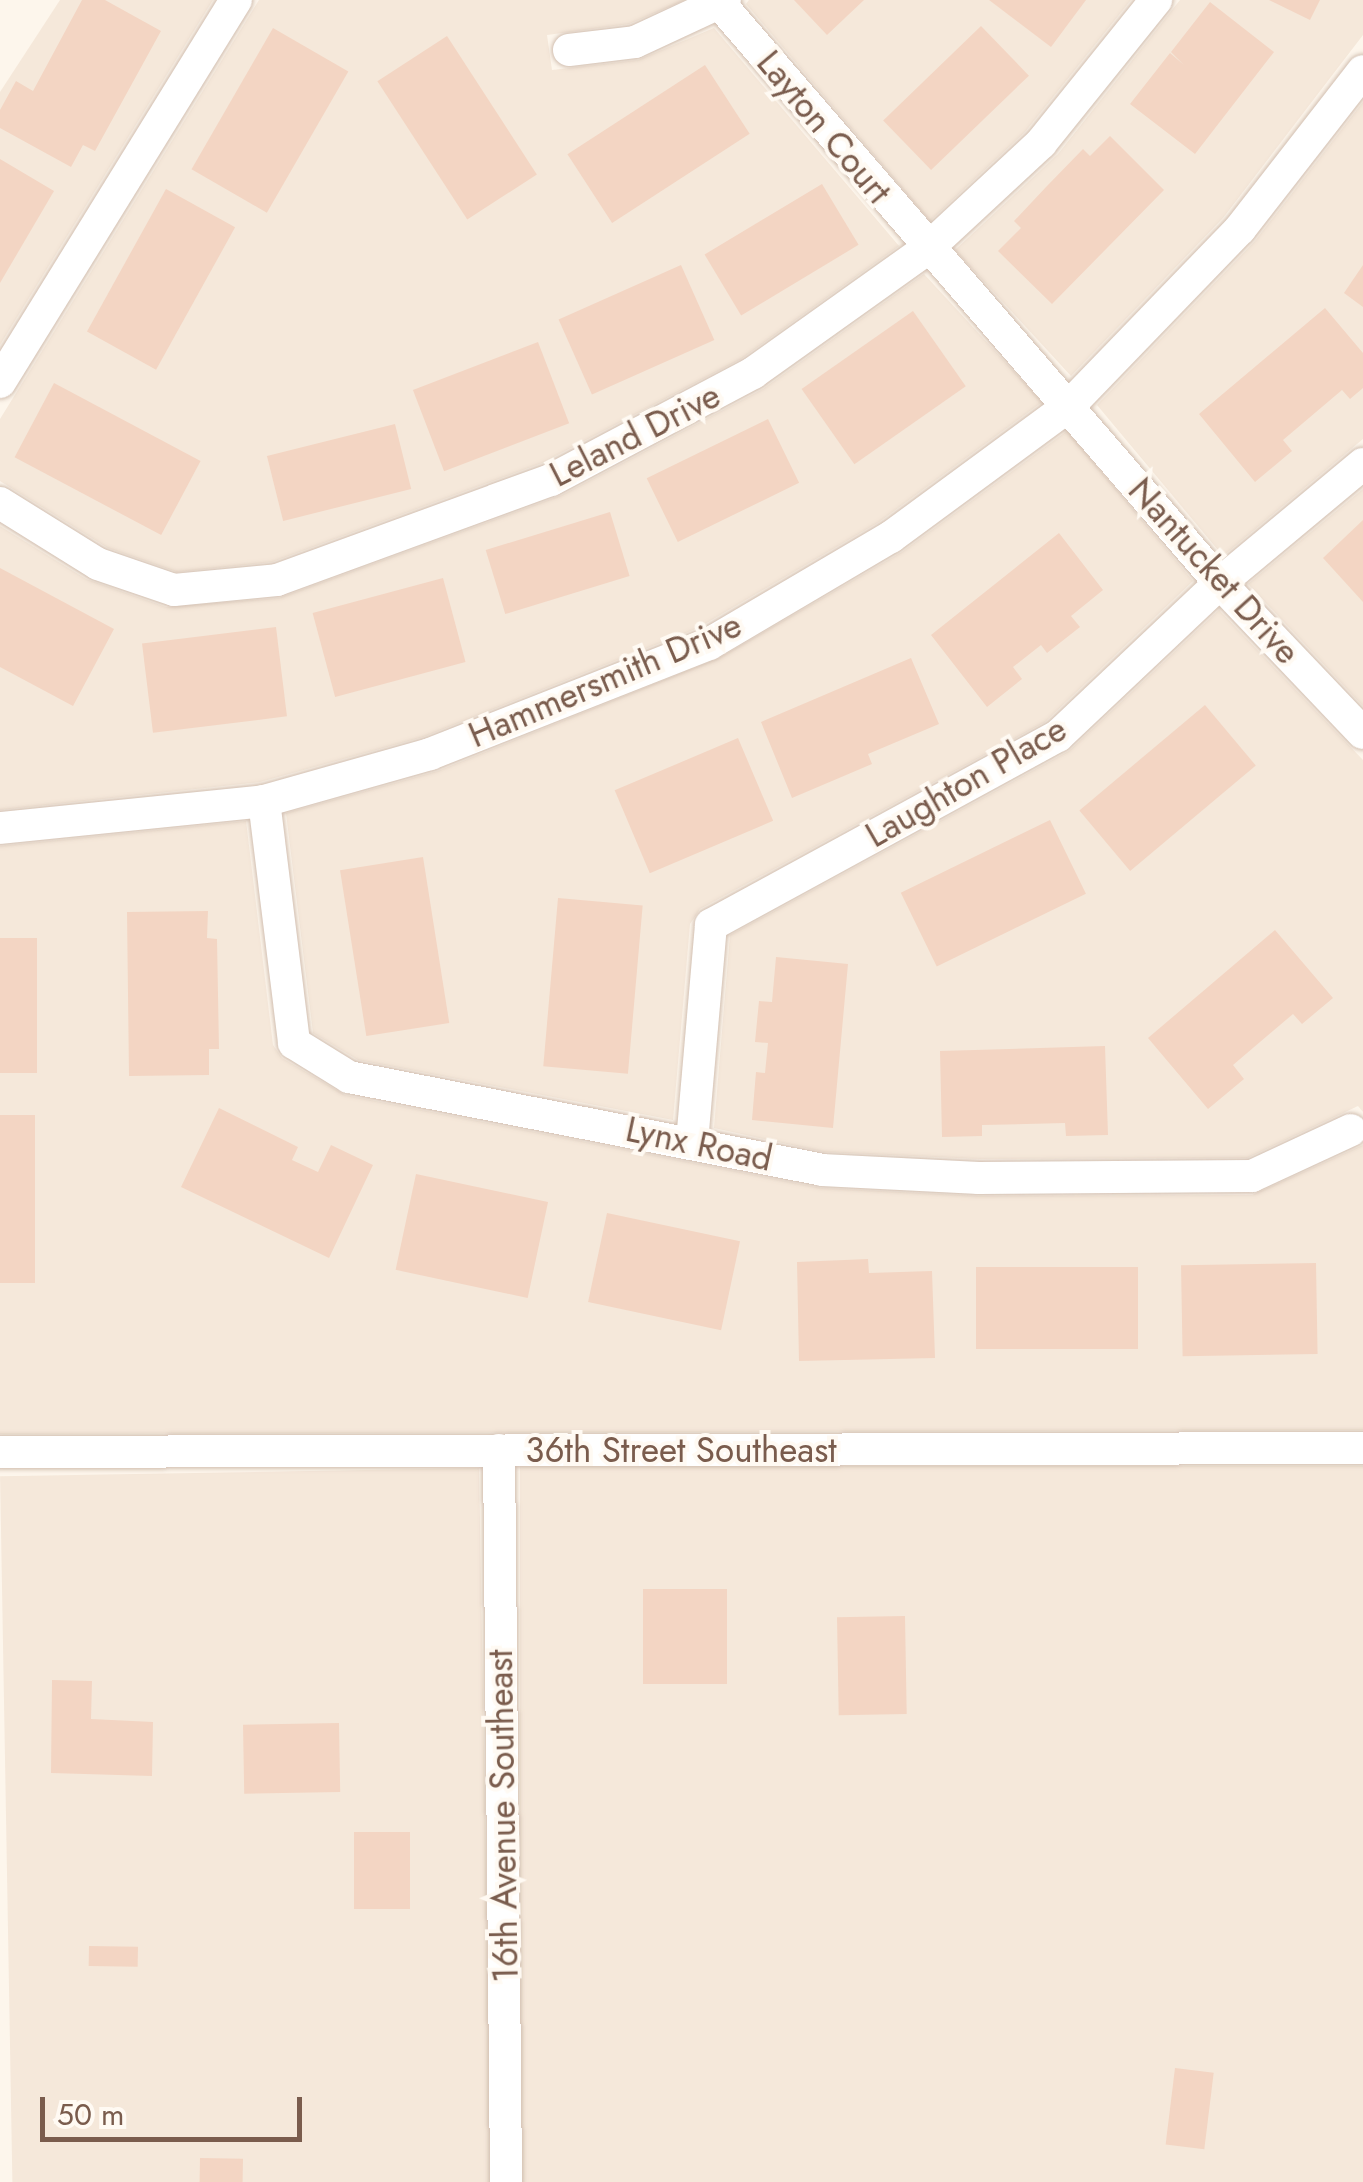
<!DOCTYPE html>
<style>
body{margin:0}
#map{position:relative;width:1363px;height:2182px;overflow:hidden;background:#fdf6ec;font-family:Jost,sans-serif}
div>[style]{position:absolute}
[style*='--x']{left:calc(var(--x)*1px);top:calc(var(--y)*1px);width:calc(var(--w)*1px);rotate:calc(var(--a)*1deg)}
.residential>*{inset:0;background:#f5e8da;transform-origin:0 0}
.building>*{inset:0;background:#f3d5c3;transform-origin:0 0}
.roads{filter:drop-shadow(0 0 2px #d1beb0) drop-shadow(0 0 2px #d1beb0)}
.minor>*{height:32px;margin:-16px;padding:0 16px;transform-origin:16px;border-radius:16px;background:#fff}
span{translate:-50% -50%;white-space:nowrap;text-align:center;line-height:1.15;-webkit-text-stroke:8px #fffaf3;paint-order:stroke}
.street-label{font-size:35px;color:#7a5c4d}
.scale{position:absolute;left:40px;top:2097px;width:262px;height:45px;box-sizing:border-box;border:5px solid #7a5c4d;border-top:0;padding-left:12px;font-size:30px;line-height:35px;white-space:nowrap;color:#7a5c4d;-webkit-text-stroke:8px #fffaf3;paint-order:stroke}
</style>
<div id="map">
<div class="residential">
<div style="clip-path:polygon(60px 0,213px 0,0 345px,0 92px)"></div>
<div style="clip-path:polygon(259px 0,685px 0,629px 24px,547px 35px,552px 70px,638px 60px,714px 28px,899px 246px,741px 359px,542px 463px,272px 562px,177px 572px,108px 548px,0 481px,0 419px)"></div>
<div style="clip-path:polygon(749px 0,1131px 0,1025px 132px,930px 221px,746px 4px)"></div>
<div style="clip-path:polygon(1180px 0,1363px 0,1363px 35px,1223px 218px,1071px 376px,955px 250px,1058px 154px)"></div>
<div style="clip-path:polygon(1363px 102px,1363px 439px,1223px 556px,1097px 405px,1255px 241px)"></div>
<div style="clip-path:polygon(924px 274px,1042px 402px,879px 522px,698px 628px,423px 737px,260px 782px,0 810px,0 526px,86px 579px,166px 607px,279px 598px,562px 495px,763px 389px)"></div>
<div style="clip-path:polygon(1067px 431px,1193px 581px,1045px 722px,700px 909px,690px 924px,673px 1120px,358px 1060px,313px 1033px,286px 813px,438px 771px,719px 658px,902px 552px)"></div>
<div style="clip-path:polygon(1363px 489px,1363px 706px,1248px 584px)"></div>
<div style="clip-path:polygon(1219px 610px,1363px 760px,1363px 1112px,1358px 1106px,1247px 1158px,980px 1159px,824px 1152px,714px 1128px,730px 935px,1069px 751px)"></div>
<div style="clip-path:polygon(246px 821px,273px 1045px,282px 1058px,345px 1095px,821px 1188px,979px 1196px,1252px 1195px,1363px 1145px,1363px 1430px,0 1434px,0 846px)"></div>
<div style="left:1363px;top:1466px;width:716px;height:843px;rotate:90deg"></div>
<div style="left:479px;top:1468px;width:714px;height:479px;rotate:89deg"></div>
</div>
<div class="building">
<div style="clip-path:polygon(82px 0,105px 0,161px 31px,95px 151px,83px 145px,71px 167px,0 128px,0 110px,16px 81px,33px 91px)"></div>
<div style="clip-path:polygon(794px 0,864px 0,827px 35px)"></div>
<div style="clip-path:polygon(989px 0,1086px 0,1051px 47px)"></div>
<div style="clip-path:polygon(1269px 0,1320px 0,1310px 20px)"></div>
<div style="clip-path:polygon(1210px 2px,1274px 52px,1195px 154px,1130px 104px,1170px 53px,1184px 65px,1171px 52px)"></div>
<div style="left:981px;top:26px;width:69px;height:136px;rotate:46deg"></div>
<div style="left:273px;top:28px;width:87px;height:163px;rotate:30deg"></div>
<div style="left:447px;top:36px;width:165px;height:83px;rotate:57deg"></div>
<div style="left:705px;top:65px;width:82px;height:164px;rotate:57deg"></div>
<div style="clip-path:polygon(1110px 136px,1164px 190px,1052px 304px,998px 251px,1021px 228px,1014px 221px,1047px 186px,1083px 149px,1090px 156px)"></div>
<div style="clip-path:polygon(0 159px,54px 191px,0 283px)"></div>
<div style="left:822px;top:184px;width:71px;height:137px;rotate:59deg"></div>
<div style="left:166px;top:189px;width:79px;height:163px;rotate:29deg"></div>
<div style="left:681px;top:265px;width:82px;height:134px;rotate:66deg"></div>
<div style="clip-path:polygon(1363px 265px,1363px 307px,1344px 293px)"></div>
<div style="clip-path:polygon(1325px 308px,1363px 353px,1363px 388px,1350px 399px,1342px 390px,1283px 440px,1292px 451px,1255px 482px,1199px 414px)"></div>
<div style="left:913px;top:311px;width:92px;height:136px;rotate:55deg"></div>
<div style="left:538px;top:342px;width:87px;height:134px;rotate:69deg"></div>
<div style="left:54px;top:383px;width:166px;height:84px;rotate:28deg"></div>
<div style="left:768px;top:419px;width:71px;height:135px;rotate:64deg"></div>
<div style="left:395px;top:424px;width:67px;height:132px;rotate:76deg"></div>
<div style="left:610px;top:512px;width:67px;height:130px;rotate:73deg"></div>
<div style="clip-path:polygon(1363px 520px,1363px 602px,1323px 558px)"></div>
<div style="clip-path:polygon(1059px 533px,1103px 590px,1071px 616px,1080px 627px,1047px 653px,1041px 645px,1013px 667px,1022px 679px,987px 707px,931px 635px)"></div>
<div style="clip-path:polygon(0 568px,114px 629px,73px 706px,0 667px)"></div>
<div style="left:443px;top:578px;width:87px;height:135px;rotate:75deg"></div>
<div style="left:276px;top:627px;width:90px;height:135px;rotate:83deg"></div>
<div style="clip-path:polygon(911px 658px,939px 724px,868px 754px,872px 764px,792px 798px,761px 722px)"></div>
<div style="left:1205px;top:705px;width:79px;height:164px;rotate:50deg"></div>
<div style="left:738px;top:738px;width:90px;height:134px;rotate:67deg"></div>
<div style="left:1050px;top:820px;width:82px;height:166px;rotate:64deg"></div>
<div style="left:423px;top:857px;width:168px;height:84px;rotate:81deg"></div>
<div style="left:558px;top:898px;width:85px;height:169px;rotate:5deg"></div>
<div style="clip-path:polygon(208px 911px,207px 938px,217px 939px,219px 1049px,209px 1049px,209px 1075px,129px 1076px,127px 912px)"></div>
<div style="clip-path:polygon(1275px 930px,1333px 998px,1302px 1024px,1293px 1014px,1233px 1065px,1244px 1079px,1208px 1109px,1148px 1038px)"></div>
<div style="left:0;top:938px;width:37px;height:135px"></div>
<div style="clip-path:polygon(776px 957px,848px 964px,833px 1128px,752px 1120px,756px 1072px,765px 1073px,768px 1043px,755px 1042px,759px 1001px,772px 1002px)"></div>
<div style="clip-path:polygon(1105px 1046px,1108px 1135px,1066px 1136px,1065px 1123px,982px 1125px,982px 1136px,942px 1137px,940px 1051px)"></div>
<div style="clip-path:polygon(219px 1108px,298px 1147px,292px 1160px,318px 1172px,331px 1145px,373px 1165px,329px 1258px,181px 1187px)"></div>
<div style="left:0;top:1115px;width:35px;height:168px"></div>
<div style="left:416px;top:1174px;width:135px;height:98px;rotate:12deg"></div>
<div style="left:607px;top:1213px;width:136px;height:91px;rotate:12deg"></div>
<div style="clip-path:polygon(868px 1259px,869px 1273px,932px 1271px,935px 1358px,799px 1361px,797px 1262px)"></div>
<div style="left:1316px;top:1263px;width:91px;height:135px;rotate:89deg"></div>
<div style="left:1138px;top:1267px;width:82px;height:162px;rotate:90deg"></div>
<div style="left:643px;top:1589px;width:84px;height:95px"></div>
<div style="left:905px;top:1616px;width:98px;height:68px;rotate:89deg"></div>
<div style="clip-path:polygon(52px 1680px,92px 1681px,91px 1719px,153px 1722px,152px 1776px,51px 1773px)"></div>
<div style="left:339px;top:1723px;width:69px;height:96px;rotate:89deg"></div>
<div style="left:354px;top:1832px;width:56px;height:77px"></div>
<div style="left:89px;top:1946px;width:49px;height:20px;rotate:1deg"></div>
<div style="left:1175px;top:2068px;width:39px;height:77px;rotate:7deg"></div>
<div style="left:200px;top:2158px;width:43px;height:24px;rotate:1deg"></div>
</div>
<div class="roads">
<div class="minor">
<div style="--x:721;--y:5;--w:764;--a:49.2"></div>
<div style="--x:1220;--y:583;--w:207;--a:46.4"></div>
<div style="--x:569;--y:50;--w:66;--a:-6.9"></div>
<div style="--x:635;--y:42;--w:99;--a:-25"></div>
<div style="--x:0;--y:382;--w:449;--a:-58.3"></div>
<div style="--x:0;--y:503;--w:115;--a:31.9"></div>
<div style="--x:98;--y:564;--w:80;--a:18.9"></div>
<div style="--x:174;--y:590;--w:103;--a:-5.5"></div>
<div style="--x:277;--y:580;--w:292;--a:-20.1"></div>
<div style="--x:551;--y:480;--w:229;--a:-27.9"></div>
<div style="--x:753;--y:373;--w:214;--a:-35.5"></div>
<div style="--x:927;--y:249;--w:156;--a:-42.9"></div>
<div style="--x:1041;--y:143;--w:184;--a:-51.2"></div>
<div style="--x:264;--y:801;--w:244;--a:82.9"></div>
<div style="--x:294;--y:1043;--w:65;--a:31.7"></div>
<div style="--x:349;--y:1077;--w:482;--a:11.1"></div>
<div style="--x:822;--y:1170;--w:157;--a:2.9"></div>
<div style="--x:979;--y:1178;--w:273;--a:-0.4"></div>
<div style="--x:1252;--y:1176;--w:109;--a:-24.9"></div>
<div style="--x:0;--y:828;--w:265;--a:-5.8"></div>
<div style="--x:264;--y:801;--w:173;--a:-15.8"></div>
<div style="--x:430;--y:754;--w:300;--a:-21.5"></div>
<div style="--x:709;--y:644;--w:211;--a:-30.5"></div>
<div style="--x:891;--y:537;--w:222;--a:-36.4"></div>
<div style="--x:1070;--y:405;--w:245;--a:-46"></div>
<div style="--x:1240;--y:229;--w:200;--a:-52.1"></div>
<div style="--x:692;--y:1142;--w:218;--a:-85"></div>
<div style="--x:711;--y:925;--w:395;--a:-28.6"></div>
<div style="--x:1058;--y:736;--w:223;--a:-43.4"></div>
<div style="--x:1220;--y:583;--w:186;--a:-39.8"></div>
<div style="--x:499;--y:1450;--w:732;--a:89.45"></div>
<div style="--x:0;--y:1452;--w:1363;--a:-0.17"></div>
</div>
</div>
<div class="street-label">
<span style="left:824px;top:127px;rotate:50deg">Layton Court</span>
<span style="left:635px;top:435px;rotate:-27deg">Leland Drive</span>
<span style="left:1214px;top:571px;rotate:48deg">Nantucket Drive</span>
<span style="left:605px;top:680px;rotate:-23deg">Hammersmith Drive</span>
<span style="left:966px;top:782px;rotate:-30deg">Laughton Place</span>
<span style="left:699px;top:1144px;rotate:12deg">Lynx Road</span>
<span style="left:681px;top:1450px">36th Street Southeast</span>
<span style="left:503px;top:1816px;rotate:-91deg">16th Avenue Southeast</span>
</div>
<div class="scale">50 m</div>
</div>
